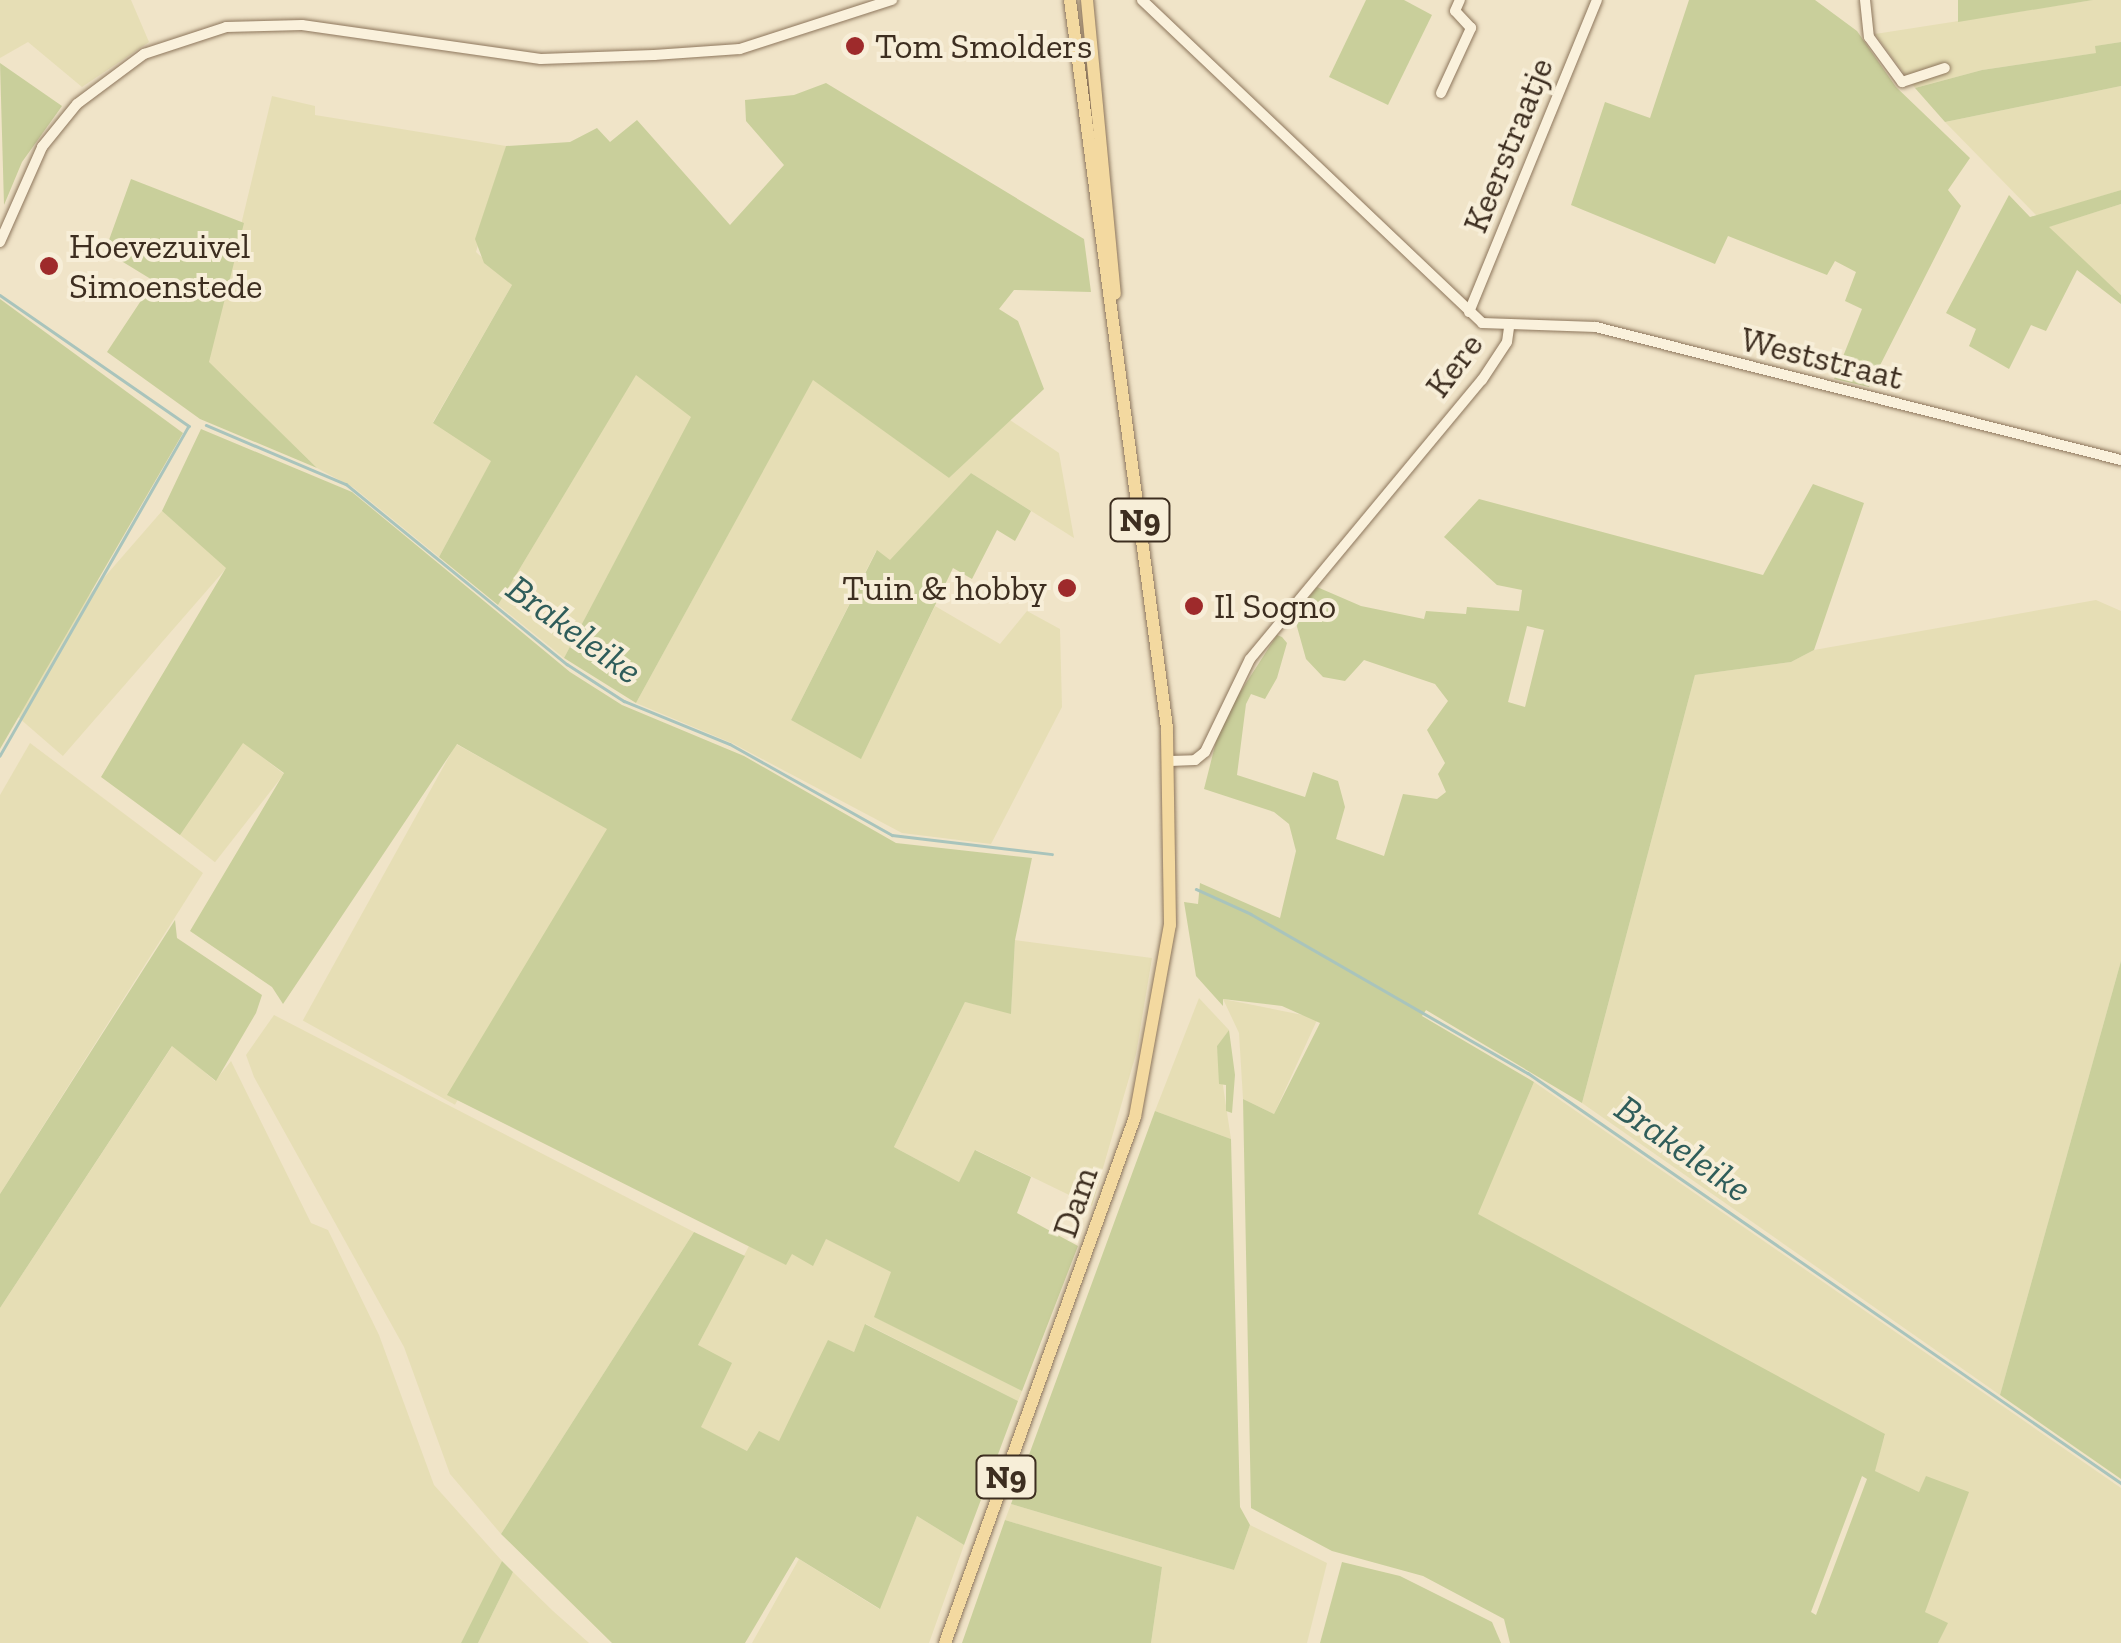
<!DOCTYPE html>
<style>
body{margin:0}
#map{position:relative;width:2121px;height:1643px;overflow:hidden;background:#f0e4c8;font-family:"Zilla Slab",serif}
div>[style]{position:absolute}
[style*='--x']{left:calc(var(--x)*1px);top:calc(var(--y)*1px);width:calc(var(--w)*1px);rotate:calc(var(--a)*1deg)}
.farmland>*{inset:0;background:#e6deb5;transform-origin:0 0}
.green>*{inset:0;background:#c9cf9b}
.stream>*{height:2.5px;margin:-1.25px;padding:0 1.25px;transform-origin:1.25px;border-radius:1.25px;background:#a9c4bc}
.roads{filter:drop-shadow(0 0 2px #8d765c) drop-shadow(0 0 2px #8d765c)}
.minor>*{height:10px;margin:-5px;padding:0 5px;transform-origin:5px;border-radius:5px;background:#faf1dc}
.major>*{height:12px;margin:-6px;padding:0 6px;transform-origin:6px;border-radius:6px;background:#f3d9a0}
.dots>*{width:28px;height:28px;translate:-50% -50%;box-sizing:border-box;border:5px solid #f7eed8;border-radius:50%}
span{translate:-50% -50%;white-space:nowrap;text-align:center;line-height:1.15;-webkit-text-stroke:8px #f7eed8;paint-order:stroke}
.shield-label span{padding:2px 8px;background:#f7eed8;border:2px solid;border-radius:8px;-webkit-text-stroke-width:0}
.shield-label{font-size:32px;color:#3d2e20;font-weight:700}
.poi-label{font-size:35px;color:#3d2e20}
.left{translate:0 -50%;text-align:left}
.right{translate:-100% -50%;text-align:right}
.street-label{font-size:35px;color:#3d2e20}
.water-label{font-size:38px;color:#2f5d5a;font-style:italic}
</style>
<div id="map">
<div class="farmland">
<div style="clip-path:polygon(0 0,131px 0,149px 42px,82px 87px,28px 42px,0 58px)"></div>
<div style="clip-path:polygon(2093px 0,2121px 0,2121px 42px,2096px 46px,2097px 53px,1982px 70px,1915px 88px,1875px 34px)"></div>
<div style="clip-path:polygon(2121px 86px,2121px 190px,2037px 216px,1945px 122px)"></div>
<div style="clip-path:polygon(272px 96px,315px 106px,315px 115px,506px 146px,476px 252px,512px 285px,433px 422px,492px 460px,439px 557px,354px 488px,317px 468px,208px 362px)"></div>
<div style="clip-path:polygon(2121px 204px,2121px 295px,2048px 227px)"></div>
<div style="clip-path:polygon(636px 374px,692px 417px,564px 658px,498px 605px)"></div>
<div style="clip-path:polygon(813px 379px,949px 478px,1010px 420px,1059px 453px,1074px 538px,971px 473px,890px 561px,876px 551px,791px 720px,861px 758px,935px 606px,1000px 644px,1027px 611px,1060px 629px,1062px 707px,991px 844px,902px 833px,734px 744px,636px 703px)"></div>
<div style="left:162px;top:511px;width:86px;height:250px;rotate:41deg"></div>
<div style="clip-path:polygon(2096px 600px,2121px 611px,2121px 961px,2000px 1395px,1582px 1103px,1695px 675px,1791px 662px,1814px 650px)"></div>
<div style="left:243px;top:742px;width:52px;height:112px;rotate:38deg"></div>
<div style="clip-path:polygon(30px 743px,203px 873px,0 1194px,0 795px)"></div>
<div style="left:456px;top:744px;width:174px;height:316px;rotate:29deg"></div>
<div style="clip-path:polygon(1015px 940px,1152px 958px,1136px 1054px,1092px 1206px,976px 1150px,959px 1182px,894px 1147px,965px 1002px,1011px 1013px)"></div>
<div style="clip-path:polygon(1199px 998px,1229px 1030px,1217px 1046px,1231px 1139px,1155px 1111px)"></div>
<div style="clip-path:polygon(1223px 999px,1318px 1018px,1274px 1114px,1243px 1099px,1239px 1033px)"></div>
<div style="clip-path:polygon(274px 1015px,694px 1232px,501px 1534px,450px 1474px,404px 1347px,254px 1077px,246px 1055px)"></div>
<div style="clip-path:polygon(173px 1045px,215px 1081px,231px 1061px,311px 1223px,328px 1230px,379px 1335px,434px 1485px,502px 1561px,461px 1643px,0 1643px,0 1308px)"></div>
<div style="clip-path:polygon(1534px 1082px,2121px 1488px,2121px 1643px,1938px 1643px,1947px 1623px,1925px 1612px,1919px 1492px,1874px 1471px,1885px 1435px,1477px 1214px)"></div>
<div style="clip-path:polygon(826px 1239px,892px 1272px,875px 1317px,1022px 1391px,1018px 1401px,866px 1324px,854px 1352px,829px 1341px,779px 1442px,747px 1451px,700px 1427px,698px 1345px,749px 1246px,785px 1264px,791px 1253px)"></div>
<div style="clip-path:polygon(1011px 1504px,1234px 1570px,1250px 1525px,1327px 1563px,1307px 1643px,1151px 1643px,1162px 1567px,1005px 1520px)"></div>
<div style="clip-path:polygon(917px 1516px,964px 1545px,929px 1643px,752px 1643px,799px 1559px,879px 1609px)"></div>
<div style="clip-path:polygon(513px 1572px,553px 1611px,589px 1643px,478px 1643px)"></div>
</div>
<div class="green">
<div style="clip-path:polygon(1366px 0,1404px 0,1432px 15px,1388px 105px,1329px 77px)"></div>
<div style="clip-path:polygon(1689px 0,1815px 0,1857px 31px,1896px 87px,1970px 158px,1948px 190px,1961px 206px,1869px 387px,1834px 379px,1862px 309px,1845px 301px,1856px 272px,1835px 261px,1827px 275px,1728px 236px,1715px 264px,1571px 205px,1605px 102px,1650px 118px)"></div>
<div style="clip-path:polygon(1958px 0,2093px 0,1958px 22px)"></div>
<div style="clip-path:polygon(2121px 42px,2121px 86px,1945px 122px,1915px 88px,1982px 70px,2096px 53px,2095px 46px)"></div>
<div style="clip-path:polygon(0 63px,62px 106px,22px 162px,4px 205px)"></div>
<div style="clip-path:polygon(826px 83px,1084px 239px,1091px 292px,1014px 290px,999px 309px,1018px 321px,1044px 389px,949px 478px,813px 380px,636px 703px,564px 658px,691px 417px,636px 375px,498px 605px,439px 557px,491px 461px,433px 423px,512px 285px,484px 263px,475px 239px,506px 146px,570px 142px,597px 128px,610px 142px,637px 120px,730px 225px,784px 165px,746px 121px,745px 100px,794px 95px)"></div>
<div style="clip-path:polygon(131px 179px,244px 223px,209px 362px,317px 468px,200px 419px,107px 352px,154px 281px,105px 251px)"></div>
<div style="clip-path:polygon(2121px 190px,2121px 204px,2049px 227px,2121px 295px,2121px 304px,2077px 270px,2046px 331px,2031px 325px,2009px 369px,1969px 346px,1976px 329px,1946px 313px,2009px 195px,2030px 217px)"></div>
<div style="clip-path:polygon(0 299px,183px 433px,0 749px)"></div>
<div style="clip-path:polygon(201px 429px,352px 492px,570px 672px,622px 705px,744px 756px,896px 843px,1032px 858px,1015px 940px,1011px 1014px,965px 1002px,894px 1147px,959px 1182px,975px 1150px,1031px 1177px,1017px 1213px,1078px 1246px,1022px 1391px,874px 1317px,891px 1272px,826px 1239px,813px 1266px,792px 1254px,786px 1265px,447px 1095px,607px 829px,457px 744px,283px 1004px,272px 987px,190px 931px,284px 773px,243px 743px,180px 835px,101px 777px,226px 568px,162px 511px)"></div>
<div style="clip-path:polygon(971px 473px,1031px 511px,1015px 541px,997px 530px,972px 579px,953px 568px,861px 759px,791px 720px,877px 550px,890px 560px)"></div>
<div style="clip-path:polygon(evenodd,1813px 484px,1864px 503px,1814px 650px,1791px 662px,1695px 675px,1582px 1103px,1426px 1010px,1422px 1016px,1534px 1082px,1478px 1214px,1885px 1434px,1875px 1471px,1919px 1492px,1926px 1476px,1969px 1492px,1925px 1612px,1948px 1623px,1938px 1643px,1510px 1643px,1504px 1619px,1423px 1576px,1332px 1551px,1251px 1508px,1243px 1099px,1274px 1114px,1320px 1023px,1282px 1006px,1223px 999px,1223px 1006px,1196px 976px,1184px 902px,1198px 904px,1200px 883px,1280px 918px,1296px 851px,1289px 824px,1274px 812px,1204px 789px,1221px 722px,1277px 635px,1282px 637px,1287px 643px,1277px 678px,1265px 699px,1251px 694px,1246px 704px,1237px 775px,1305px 797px,1313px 772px,1338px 781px,1345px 807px,1336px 839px,1384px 856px,1403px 794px,1437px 799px,1446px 792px,1438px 774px,1445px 763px,1427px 730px,1448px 701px,1435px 684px,1364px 660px,1345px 681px,1323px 677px,1306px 659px,1294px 616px,1317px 587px,1361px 606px,1424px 619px,1426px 611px,1466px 614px,1467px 607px,1519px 611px,1522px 590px,1497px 585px,1444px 537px,1479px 499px,1763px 575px,1813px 484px,1527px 626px,1544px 630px,1525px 707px,1508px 702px,1527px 626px,1813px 484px,1862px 1476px,1867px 1479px,1816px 1615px,1811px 1612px,1862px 1476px)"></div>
<div style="clip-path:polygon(175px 920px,177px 938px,262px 995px,256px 1013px,216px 1081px,172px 1046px,0 1308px,0 1194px)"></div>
<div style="clip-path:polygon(2121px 961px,2121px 1479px,2000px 1395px)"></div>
<div style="clip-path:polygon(1229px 1030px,1235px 1075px,1232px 1113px,1226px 1111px,1226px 1085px,1219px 1084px,1217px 1046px)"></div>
<div style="clip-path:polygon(1155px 1111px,1231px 1139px,1240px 1507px,1250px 1525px,1234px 1570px,1011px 1504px)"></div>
<div style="clip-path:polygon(694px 1232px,745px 1256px,698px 1345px,732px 1363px,701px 1427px,747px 1451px,759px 1431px,779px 1441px,828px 1340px,854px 1352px,865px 1324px,1018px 1401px,964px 1545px,917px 1516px,880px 1609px,796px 1557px,745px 1643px,612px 1643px,501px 1534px)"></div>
<div style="clip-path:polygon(1005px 1520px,1162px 1567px,1151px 1643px,962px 1643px)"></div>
<div style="clip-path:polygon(502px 1561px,513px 1572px,478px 1643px,461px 1643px)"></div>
<div style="clip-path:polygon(1342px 1562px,1400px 1576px,1492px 1622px,1501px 1643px,1320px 1643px)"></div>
</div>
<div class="stream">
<div style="--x:0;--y:295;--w:230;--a:34.7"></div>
<div style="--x:189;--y:426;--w:380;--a:119.8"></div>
<div style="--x:206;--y:425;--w:152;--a:22.9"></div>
<div style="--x:346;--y:484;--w:285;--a:39.2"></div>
<div style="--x:567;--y:664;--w:68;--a:33"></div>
<div style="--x:624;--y:701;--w:114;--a:22.1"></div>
<div style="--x:730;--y:744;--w:186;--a:29.3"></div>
<div style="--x:892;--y:835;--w:161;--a:6.8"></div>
<div style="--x:1196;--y:889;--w:60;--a:24.4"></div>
<div style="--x:1251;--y:914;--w:319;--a:29.9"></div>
<div style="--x:1528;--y:1073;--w:721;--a:34.66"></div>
</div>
<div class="roads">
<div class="minor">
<div style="--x:1142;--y:0;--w:469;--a:43.5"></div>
<div style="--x:1482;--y:323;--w:114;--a:2"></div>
<div style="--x:1596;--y:327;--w:542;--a:14.22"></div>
<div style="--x:1865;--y:0;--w:37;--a:84"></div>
<div style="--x:1869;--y:37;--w:56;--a:53.7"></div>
<div style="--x:1902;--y:82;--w:45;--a:-18"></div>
<div style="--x:1441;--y:93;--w:72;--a:-65.2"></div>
<div style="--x:1471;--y:28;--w:23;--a:-133"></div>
<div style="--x:1455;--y:11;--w:12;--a:-66"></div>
<div style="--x:0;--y:242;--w:104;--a:-66.1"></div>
<div style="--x:42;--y:147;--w:55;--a:-50.9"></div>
<div style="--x:77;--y:104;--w:84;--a:-36.7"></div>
<div style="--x:144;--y:54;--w:86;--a:-18.2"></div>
<div style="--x:226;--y:27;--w:76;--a:-1.5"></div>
<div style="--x:302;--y:25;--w:241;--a:8.1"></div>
<div style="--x:541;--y:59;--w:113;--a:-2"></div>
<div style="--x:654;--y:55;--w:86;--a:-4"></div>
<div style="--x:740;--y:49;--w:160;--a:-17.9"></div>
<div style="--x:1469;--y:312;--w:337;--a:-67.7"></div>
<div style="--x:1170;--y:761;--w:25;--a:-2"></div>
<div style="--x:1195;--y:760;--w:13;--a:-39"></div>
<div style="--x:1205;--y:752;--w:103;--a:-64.2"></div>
<div style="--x:1250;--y:659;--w:363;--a:-50.3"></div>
<div style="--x:1482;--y:380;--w:45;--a:-56.7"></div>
<div style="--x:1507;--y:342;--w:14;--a:-82"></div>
</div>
<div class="major">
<div style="--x:1087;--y:0;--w:295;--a:84.6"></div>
<div style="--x:945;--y:1643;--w:559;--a:-70.14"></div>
<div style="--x:1135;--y:1117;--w:195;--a:-79.7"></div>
<div style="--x:1170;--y:925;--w:197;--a:-90.9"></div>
<div style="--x:1167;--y:728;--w:734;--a:-97.59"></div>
</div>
</div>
<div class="dots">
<div style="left:855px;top:46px;background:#9e2a2b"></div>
<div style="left:49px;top:266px;background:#9e2a2b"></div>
<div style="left:1067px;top:588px;background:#9e2a2b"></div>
<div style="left:1194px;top:606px;background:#9e2a2b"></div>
</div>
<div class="shield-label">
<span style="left:1140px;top:520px">N9</span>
<span style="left:1006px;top:1477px">N9</span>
</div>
<div class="poi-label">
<span class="left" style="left:875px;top:46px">Tom Smolders</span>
<span class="left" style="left:69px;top:266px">Hoevezuivel<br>Simoenstede</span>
<span class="right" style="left:1047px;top:588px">Tuin &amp; hobby</span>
<span class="left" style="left:1214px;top:606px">Il Sogno</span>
</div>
<div class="street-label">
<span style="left:1508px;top:145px;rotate:-68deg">Keerstraatje</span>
<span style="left:1822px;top:358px;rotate:14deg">Weststraat</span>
<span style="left:1454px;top:365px;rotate:-53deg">Kere</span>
<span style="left:1075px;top:1202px;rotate:-71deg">Dam</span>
</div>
<div class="water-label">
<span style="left:574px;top:630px;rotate:36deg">Brakeleike</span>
<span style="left:1683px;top:1149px;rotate:35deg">Brakeleike</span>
</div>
</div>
